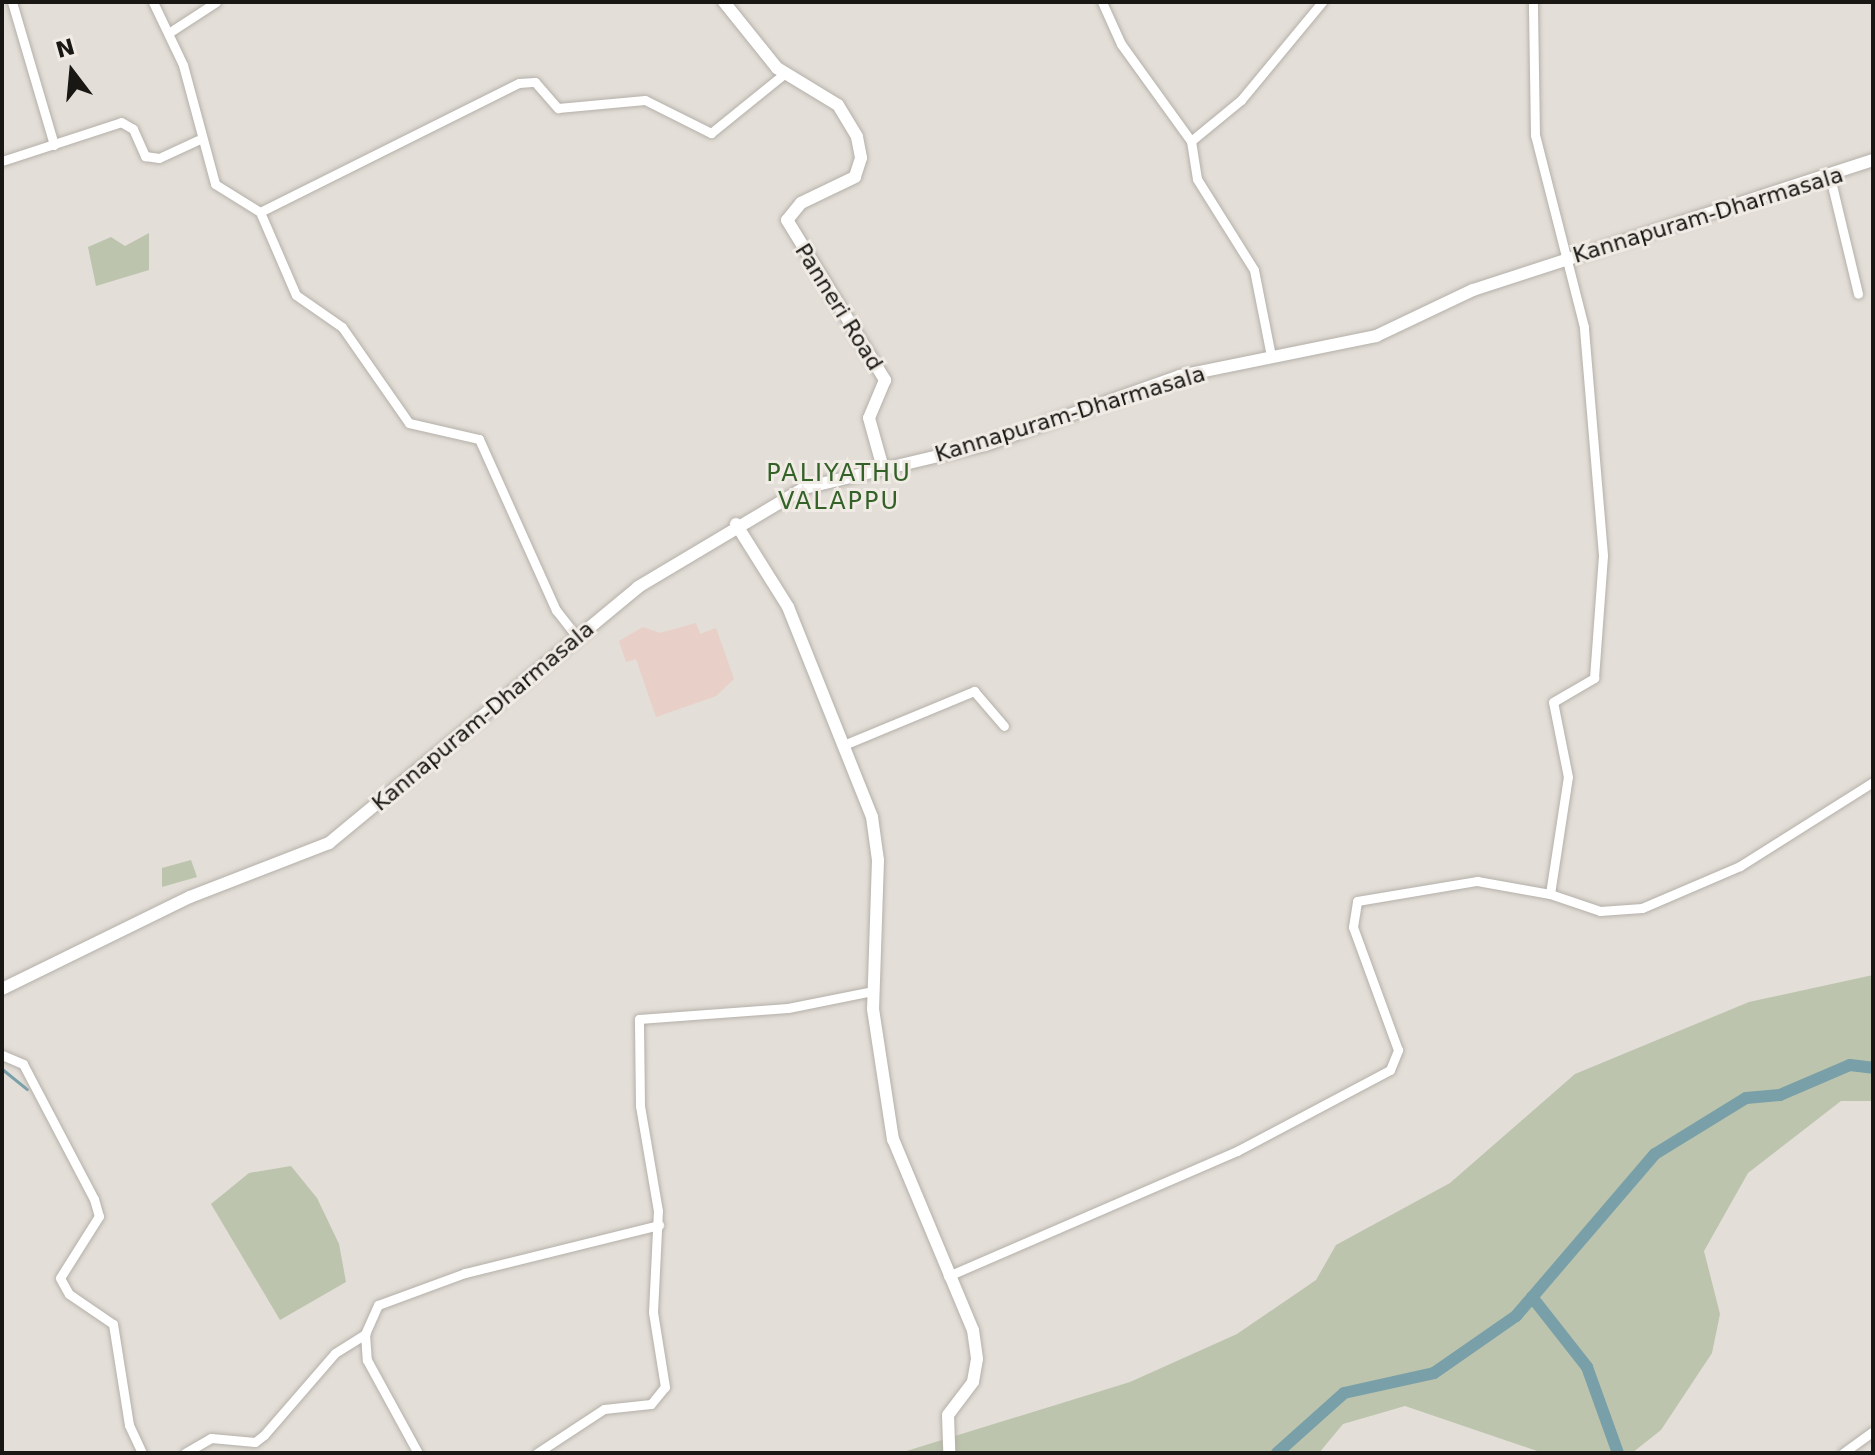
<!DOCTYPE html>
<style>
body{margin:0}
#map{position:relative;width:1875px;height:1455px;overflow:hidden;background:#e3ded7;font-family:"DejaVu Sans",sans-serif}
div>[style]{position:absolute}
[style*='--x']{left:calc(var(--x)*1px);top:calc(var(--y)*1px);width:calc(var(--w)*1px);rotate:calc(var(--a)*1deg)}
.industrial>*{inset:0;background:#e8cfc8}
.green>*{inset:0;background:#bcc4ad}
.stream>*{height:3px;margin:-1.5px;padding:0 1.5px;transform-origin:1.5px;border-radius:1.5px;background:#799fa8}
.canal>*{height:12px;margin:-6px;padding:0 6px;transform-origin:6px;border-radius:6px;background:#799fa8}
.roads{filter:drop-shadow(0 0 2px #b4b0a9) drop-shadow(0 0 2px #b4b0a9)}
.minor>*{height:9px;margin:-4.5px;padding:0 4.5px;transform-origin:4.5px;border-radius:4.5px;background:#fff}
.secondary>*{height:12px;margin:-6px;padding:0 6px;transform-origin:6px;border-radius:6px;background:#fff}
span{translate:-50% -50%;white-space:nowrap;text-align:center;line-height:1.15;-webkit-text-stroke:6px #f0ebe4;paint-order:stroke}
.street-label{font-size:22px;color:#181714}
.neighbourhood-label{font-size:24px;color:#336128;letter-spacing:2px}
.frame{position:absolute;inset:0;border:4px solid #181714;pointer-events:none}
.north{position:absolute;left:32px;top:32px;width:80px;height:80px;-webkit-text-stroke:6px #f0ebe4;paint-order:stroke;rotate:344deg;font-size:22px;font-weight:700;line-height:32px;text-align:center;color:#181714}
.north::after{content:'';display:block;margin:auto;width:28px;height:36px;background:#181714;clip-path:polygon(50% 0,100% 100%,50% 72%,0 100%)}
</style>
<div id="map">
<div class="industrial">
<div style="clip-path:polygon(696px 623px,700px 634px,716px 628px,734px 679px,716px 696px,656px 717px,636px 659px,626px 662px,619px 641px,643px 627px,660px 633px)"></div>
</div>
<div class="green">
<div style="clip-path:polygon(149px 233px,149px 270px,96px 286px,88px 247px,111px 237px,125px 246px)"></div>
<div style="clip-path:polygon(191px 860px,197px 877px,162px 887px,162px 868px)"></div>
<div style="clip-path:polygon(1873px 975px,1873px 1101px,1841px 1101px,1748px 1173px,1704px 1251px,1720px 1314px,1712px 1353px,1661px 1430px,1632px 1453px,1540px 1452px,1405px 1406px,1343px 1424px,1319px 1453px,900px 1453px,1130px 1382px,1237px 1334px,1316px 1280px,1336px 1245px,1450px 1183px,1575px 1074px,1749px 1002px)"></div>
<div style="clip-path:polygon(291px 1166px,317px 1198px,339px 1244px,346px 1282px,280px 1320px,211px 1204px,249px 1173px)"></div>
</div>
<div class="stream">
<div style="--x:2;--y:1069;--w:32;--a:39"></div>
</div>
<div class="canal">
<div style="--x:1532;--y:1297;--w:89;--a:51.8"></div>
<div style="--x:1587;--y:1367;--w:91;--a:70.2"></div>
<div style="--x:1277;--y:1453;--w:90;--a:-41.8"></div>
<div style="--x:1344;--y:1393;--w:92;--a:-12.5"></div>
<div style="--x:1434;--y:1373;--w:100;--a:-34.8"></div>
<div style="--x:1516;--y:1316;--w:213;--a:-49.4"></div>
<div style="--x:1655;--y:1154;--w:107;--a:-31.6"></div>
<div style="--x:1746;--y:1098;--w:34;--a:-5"></div>
<div style="--x:1780;--y:1095;--w:76;--a:-23.2"></div>
<div style="--x:1850;--y:1065;--w:23;--a:7"></div>
</div>
<div class="roads">
<div class="minor">
<div style="--x:12;--y:2;--w:149;--a:73.6"></div>
<div style="--x:153;--y:2;--w:70;--a:64.5"></div>
<div style="--x:183;--y:65;--w:123;--a:74.9"></div>
<div style="--x:215;--y:184;--w:53;--a:31.9"></div>
<div style="--x:260;--y:212;--w:90;--a:66.6"></div>
<div style="--x:296;--y:295;--w:56;--a:34.8"></div>
<div style="--x:342;--y:327;--w:117;--a:55.1"></div>
<div style="--x:409;--y:423;--w:72;--a:12.9"></div>
<div style="--x:479;--y:439;--w:188;--a:65.8"></div>
<div style="--x:556;--y:610;--w:34;--a:52"></div>
<div style="--x:1102;--y:2;--w:46;--a:65.7"></div>
<div style="--x:1121;--y:44;--w:120;--a:54.2"></div>
<div style="--x:1191;--y:141;--w:38;--a:81"></div>
<div style="--x:1197;--y:179;--w:107;--a:57.9"></div>
<div style="--x:1254;--y:270;--w:88;--a:78.8"></div>
<div style="--x:170;--y:32;--w:55;--a:-33.1"></div>
<div style="--x:1191;--y:141;--w:65;--a:-39.4"></div>
<div style="--x:1241;--y:100;--w:127;--a:-50.4"></div>
<div style="--x:2;--y:161;--w:125;--a:-18.1"></div>
<div style="--x:121;--y:122;--w:14;--a:30"></div>
<div style="--x:133;--y:129;--w:30;--a:66"></div>
<div style="--x:145;--y:156;--w:14;--a:8"></div>
<div style="--x:159;--y:158;--w:43;--a:-24.8"></div>
<div style="--x:1830;--y:177;--w:120;--a:76.5"></div>
<div style="--x:260;--y:212;--w:289;--a:-26.5"></div>
<div style="--x:519;--y:83;--w:16;--a:-4"></div>
<div style="--x:535;--y:82;--w:35;--a:49"></div>
<div style="--x:558;--y:108;--w:87;--a:-5.3"></div>
<div style="--x:645;--y:100;--w:74;--a:26.6"></div>
<div style="--x:711;--y:133;--w:95;--a:-39"></div>
<div style="--x:846;--y:744;--w:139;--a:-22.5"></div>
<div style="--x:974;--y:691;--w:46;--a:49.4"></div>
<div style="--x:1550;--y:894;--w:53;--a:18.8"></div>
<div style="--x:1600;--y:911;--w:42;--a:-4.1"></div>
<div style="--x:1642;--y:908;--w:107;--a:-23.2"></div>
<div style="--x:1740;--y:866;--w:157;--a:-32.3"></div>
<div style="--x:2;--y:1055;--w:23;--a:23"></div>
<div style="--x:23;--y:1064;--w:153;--a:62.3"></div>
<div style="--x:94;--y:1199;--w:18;--a:74"></div>
<div style="--x:99;--y:1216;--w:73;--a:122.2"></div>
<div style="--x:60;--y:1278;--w:18;--a:61"></div>
<div style="--x:69;--y:1294;--w:53;--a:34.3"></div>
<div style="--x:113;--y:1324;--w:102;--a:81"></div>
<div style="--x:129;--y:1425;--w:31;--a:65"></div>
<div style="--x:948;--y:1276;--w:315;--a:-23.4"></div>
<div style="--x:1237;--y:1151;--w:173;--a:-27.9"></div>
<div style="--x:1390;--y:1070;--w:22;--a:-68"></div>
<div style="--x:1398;--y:1050;--w:131;--a:-110.1"></div>
<div style="--x:1353;--y:927;--w:26;--a:-81"></div>
<div style="--x:1357;--y:901;--w:122;--a:-9.5"></div>
<div style="--x:1477;--y:881;--w:74;--a:10.1"></div>
<div style="--x:1550;--y:894;--w:118;--a:-81.3"></div>
<div style="--x:1568;--y:777;--w:76;--a:-101.3"></div>
<div style="--x:1553;--y:702;--w:48;--a:-30.3"></div>
<div style="--x:1594;--y:678;--w:123;--a:-85.8"></div>
<div style="--x:1603;--y:555;--w:229;--a:-94.8"></div>
<div style="--x:1584;--y:327;--w:198;--a:-104.3"></div>
<div style="--x:1535;--y:135;--w:133;--a:-90.9"></div>
<div style="--x:365;--y:1334;--w:26;--a:86"></div>
<div style="--x:367;--y:1360;--w:106;--a:61.3"></div>
<div style="--x:185;--y:1453;--w:30;--a:-30"></div>
<div style="--x:211;--y:1438;--w:44;--a:5.2"></div>
<div style="--x:255;--y:1442;--w:11;--a:-38"></div>
<div style="--x:264;--y:1435;--w:108;--a:-49.1"></div>
<div style="--x:335;--y:1353;--w:36;--a:-32"></div>
<div style="--x:365;--y:1334;--w:32;--a:-66"></div>
<div style="--x:378;--y:1305;--w:93;--a:-20.2"></div>
<div style="--x:465;--y:1273;--w:200;--a:-13.9"></div>
<div style="--x:537;--y:1453;--w:80;--a:-33.3"></div>
<div style="--x:604;--y:1409;--w:47;--a:-6.1"></div>
<div style="--x:651;--y:1404;--w:22;--a:-51"></div>
<div style="--x:665;--y:1387;--w:76;--a:-99.1"></div>
<div style="--x:653;--y:1312;--w:101;--a:-87.2"></div>
<div style="--x:658;--y:1211;--w:107;--a:-99.7"></div>
<div style="--x:640;--y:1106;--w:87;--a:-90.7"></div>
<div style="--x:639;--y:1019;--w:149;--a:-4.2"></div>
<div style="--x:788;--y:1008;--w:87;--a:-11.3"></div>
<div style="--x:1843;--y:1453;--w:37;--a:-36"></div>
</div>
<div class="secondary">
<div style="--x:724;--y:2;--w:85;--a:51.2"></div>
<div style="--x:777;--y:68;--w:71;--a:31.2"></div>
<div style="--x:838;--y:105;--w:37;--a:59"></div>
<div style="--x:857;--y:137;--w:21;--a:79"></div>
<div style="--x:861;--y:158;--w:20;--a:108"></div>
<div style="--x:855;--y:177;--w:60;--a:154.3"></div>
<div style="--x:801;--y:203;--w:22;--a:129"></div>
<div style="--x:787;--y:220;--w:188;--a:58.5"></div>
<div style="--x:885;--y:380;--w:41;--a:112.8"></div>
<div style="--x:869;--y:418;--w:52;--a:74.4"></div>
<div style="--x:736;--y:524;--w:98;--a:57.9"></div>
<div style="--x:788;--y:607;--w:226;--a:68.2"></div>
<div style="--x:872;--y:817;--w:43;--a:82.1"></div>
<div style="--x:878;--y:860;--w:149;--a:91.9"></div>
<div style="--x:873;--y:1009;--w:132;--a:81.3"></div>
<div style="--x:893;--y:1139;--w:207;--a:67.3"></div>
<div style="--x:973;--y:1330;--w:29;--a:82"></div>
<div style="--x:977;--y:1359;--w:23;--a:100"></div>
<div style="--x:973;--y:1382;--w:41;--a:127.1"></div>
<div style="--x:948;--y:1415;--w:38;--a:88"></div>
<div style="--x:2;--y:989;--w:209;--a:-26.1"></div>
<div style="--x:190;--y:897;--w:149;--a:-21.2"></div>
<div style="--x:329;--y:843;--w:401;--a:-39.6"></div>
<div style="--x:638;--y:587;--w:193;--a:-30.8"></div>
<div style="--x:804;--y:488;--w:186;--a:-13.4"></div>
<div style="--x:985;--y:445;--w:207;--a:-19.5"></div>
<div style="--x:1180;--y:376;--w:200;--a:-11.5"></div>
<div style="--x:1376;--y:336;--w:107;--a:-25.4"></div>
<div style="--x:1473;--y:290;--w:421;--a:-18"></div>
</div>
</div>
<div class="street-label">
<span style="left:1708px;top:215px;rotate:-17deg">Kannapuram-Dharmasala</span>
<span style="left:839px;top:307px;rotate:58deg">Panneri Road</span>
<span style="left:1070px;top:414px;rotate:-17deg">Kannapuram-Dharmasala</span>
<span style="left:483px;top:716px;rotate:-40deg">Kannapuram-Dharmasala</span>
</div>
<div class="neighbourhood-label">
<span style="left:839px;top:488px">PALIYATHU<br>VALAPPU</span>
</div>
<div class="frame"></div>
<div class="north">N</div>
</div>
